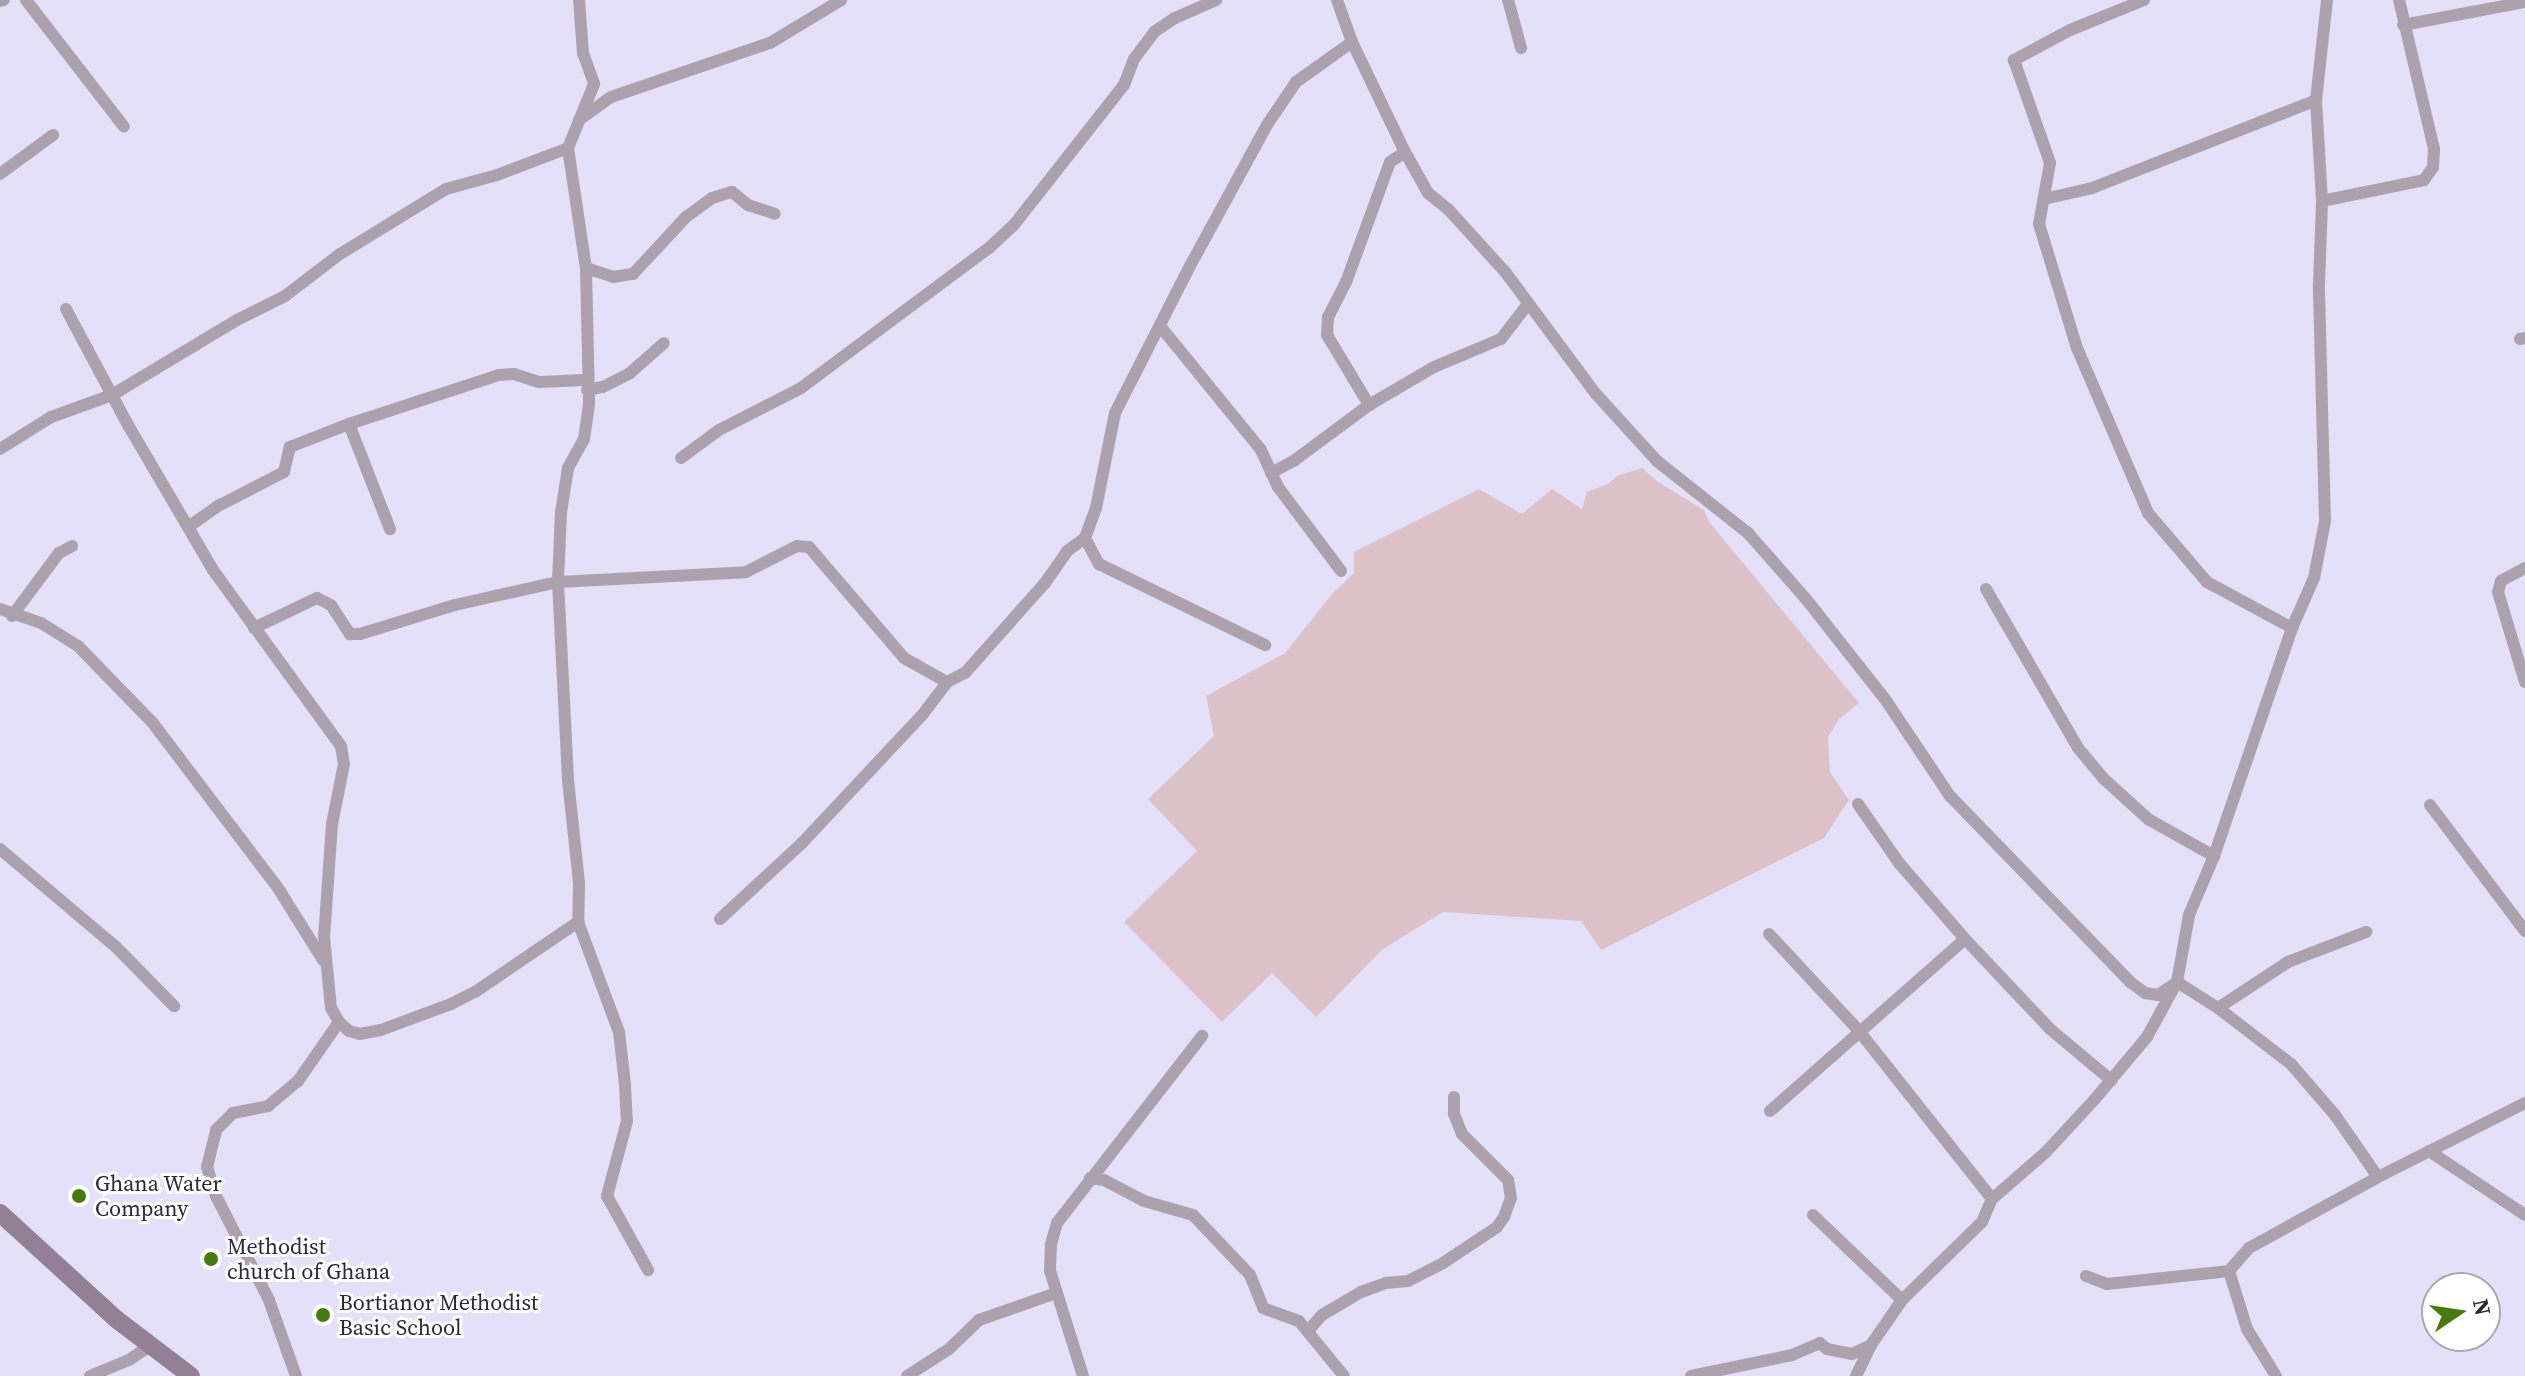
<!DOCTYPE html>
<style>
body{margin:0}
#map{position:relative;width:2525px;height:1376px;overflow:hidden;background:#e4e0fa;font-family:"Source Serif 4",serif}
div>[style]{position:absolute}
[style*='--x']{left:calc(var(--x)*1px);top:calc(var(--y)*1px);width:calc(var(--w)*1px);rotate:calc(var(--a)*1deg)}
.green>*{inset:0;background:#dec2ca}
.street>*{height:12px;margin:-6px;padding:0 6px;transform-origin:6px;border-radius:6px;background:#aea1ae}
.secondary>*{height:18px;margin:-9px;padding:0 9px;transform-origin:9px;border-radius:9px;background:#938094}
.dots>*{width:22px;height:22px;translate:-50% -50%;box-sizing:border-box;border:4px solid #fff;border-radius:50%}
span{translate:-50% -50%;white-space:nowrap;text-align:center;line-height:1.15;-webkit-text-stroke:6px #fff;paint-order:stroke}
.poi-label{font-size:22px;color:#2b2935}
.left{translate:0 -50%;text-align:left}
.north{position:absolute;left:2421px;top:1272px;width:80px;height:80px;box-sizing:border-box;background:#fff;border:2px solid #aaa9ae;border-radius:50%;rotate:77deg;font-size:22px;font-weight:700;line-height:32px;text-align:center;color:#2b2935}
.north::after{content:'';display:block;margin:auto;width:28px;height:36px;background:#477b0c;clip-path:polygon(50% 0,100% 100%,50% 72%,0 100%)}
</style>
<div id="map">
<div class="green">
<div style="clip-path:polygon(1642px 468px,1658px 482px,1704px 510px,1710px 523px,1859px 703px,1839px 719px,1828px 737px,1830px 772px,1849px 800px,1824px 838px,1601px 950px,1581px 921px,1443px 912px,1383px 949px,1316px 1017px,1272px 973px,1222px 1022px,1124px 922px,1197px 851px,1148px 799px,1214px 736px,1206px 696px,1285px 653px,1332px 594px,1354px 573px,1354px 552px,1479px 489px,1522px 514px,1552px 489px,1582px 509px,1587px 492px,1608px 484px,1617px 476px)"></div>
</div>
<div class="street">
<div style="--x:26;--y:0;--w:160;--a:52.3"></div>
<div style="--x:579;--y:0;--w:53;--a:85.7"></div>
<div style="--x:583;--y:53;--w:33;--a:70"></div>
<div style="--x:594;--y:84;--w:69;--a:112.1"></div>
<div style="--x:568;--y:148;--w:121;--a:81.5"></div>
<div style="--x:586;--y:268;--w:136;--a:88.7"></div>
<div style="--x:589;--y:404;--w:35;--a:98"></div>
<div style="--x:584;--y:439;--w:33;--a:119"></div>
<div style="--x:568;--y:468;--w:45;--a:99"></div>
<div style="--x:561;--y:512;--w:70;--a:92.5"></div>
<div style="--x:558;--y:582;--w:198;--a:87.1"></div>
<div style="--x:568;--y:780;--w:104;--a:83.9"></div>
<div style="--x:579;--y:883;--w:39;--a:91"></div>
<div style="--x:578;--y:922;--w:117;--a:69.6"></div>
<div style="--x:619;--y:1032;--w:53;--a:83.5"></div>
<div style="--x:625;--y:1085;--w:36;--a:87"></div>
<div style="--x:627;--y:1121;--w:78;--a:104.9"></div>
<div style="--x:607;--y:1196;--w:85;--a:61"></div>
<div style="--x:1337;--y:0;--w:45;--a:70.3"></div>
<div style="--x:1352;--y:42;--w:122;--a:64.3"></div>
<div style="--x:1405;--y:152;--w:18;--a:146"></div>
<div style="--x:1390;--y:162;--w:128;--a:110.1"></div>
<div style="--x:1346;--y:282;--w:39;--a:117"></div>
<div style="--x:1328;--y:317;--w:18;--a:93"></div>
<div style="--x:1327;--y:335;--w:82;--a:59"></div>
<div style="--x:1508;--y:0;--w:50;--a:74.8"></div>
<div style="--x:2144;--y:0;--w:80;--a:157.9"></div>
<div style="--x:2070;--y:30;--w:64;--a:151.8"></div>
<div style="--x:2014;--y:60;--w:109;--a:70.7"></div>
<div style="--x:2050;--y:163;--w:62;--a:100.2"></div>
<div style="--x:2039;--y:224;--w:130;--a:73"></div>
<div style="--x:2077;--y:348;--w:180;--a:66.7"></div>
<div style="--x:2148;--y:513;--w:91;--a:49.5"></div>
<div style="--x:2207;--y:582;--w:97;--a:28.4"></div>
<div style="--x:0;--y:1;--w:4;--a:-14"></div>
<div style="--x:2403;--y:25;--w:124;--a:-10.7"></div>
<div style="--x:579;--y:120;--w:39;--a:-36"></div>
<div style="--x:611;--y:97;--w:168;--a:-18.8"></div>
<div style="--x:770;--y:43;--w:83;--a:-31.2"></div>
<div style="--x:1405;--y:152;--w:47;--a:60.7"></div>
<div style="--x:1428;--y:193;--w:26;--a:39"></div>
<div style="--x:1448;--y:209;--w:86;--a:47.8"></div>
<div style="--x:1506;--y:273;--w:151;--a:53.4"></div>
<div style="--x:1596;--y:394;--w:91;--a:47.7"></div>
<div style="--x:1657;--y:461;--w:116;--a:38.4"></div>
<div style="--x:1748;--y:533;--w:88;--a:48.7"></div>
<div style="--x:1806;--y:599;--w:127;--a:51.7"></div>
<div style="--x:1885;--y:699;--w:117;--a:56.2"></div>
<div style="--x:1950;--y:796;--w:259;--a:45.9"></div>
<div style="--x:2130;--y:982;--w:19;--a:36"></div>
<div style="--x:2145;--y:993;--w:13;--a:9"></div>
<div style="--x:2158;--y:995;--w:23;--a:-34"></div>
<div style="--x:2177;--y:982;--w:49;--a:32.4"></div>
<div style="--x:2218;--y:1008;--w:92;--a:37.5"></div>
<div style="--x:2291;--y:1064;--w:67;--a:49.2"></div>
<div style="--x:2335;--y:1115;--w:75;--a:55.3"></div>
<div style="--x:0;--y:174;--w:66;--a:-36.3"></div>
<div style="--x:2044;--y:199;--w:49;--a:-12.9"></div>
<div style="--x:2092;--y:188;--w:241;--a:-21.4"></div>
<div style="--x:2322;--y:201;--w:104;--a:-11.6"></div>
<div style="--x:2424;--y:180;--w:16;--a:-55"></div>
<div style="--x:2433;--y:167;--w:18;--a:-87"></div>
<div style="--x:2434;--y:149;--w:153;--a:-103.2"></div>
<div style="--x:586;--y:268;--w:28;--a:18"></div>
<div style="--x:613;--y:277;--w:20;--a:-9"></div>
<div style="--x:633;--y:274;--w:78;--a:-47.1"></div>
<div style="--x:686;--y:217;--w:32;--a:-36"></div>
<div style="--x:712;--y:198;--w:21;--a:-17"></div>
<div style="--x:732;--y:192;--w:21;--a:39"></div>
<div style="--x:748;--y:205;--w:28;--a:18"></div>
<div style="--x:66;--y:309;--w:132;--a:61.9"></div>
<div style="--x:128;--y:425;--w:168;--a:59.6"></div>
<div style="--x:213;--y:570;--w:218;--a:54"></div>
<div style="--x:341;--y:746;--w:18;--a:81"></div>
<div style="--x:344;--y:764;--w:61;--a:101.3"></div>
<div style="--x:332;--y:824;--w:113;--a:94"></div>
<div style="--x:324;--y:937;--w:71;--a:84.4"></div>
<div style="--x:331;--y:1008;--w:16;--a:60"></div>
<div style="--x:339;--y:1022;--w:13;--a:42"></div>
<div style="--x:349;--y:1031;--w:11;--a:15"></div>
<div style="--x:360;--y:1034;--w:21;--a:-11"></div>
<div style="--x:381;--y:1030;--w:75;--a:-20.4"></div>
<div style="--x:451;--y:1004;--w:27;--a:-27"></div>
<div style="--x:475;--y:992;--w:125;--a:-34.2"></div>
<div style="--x:1160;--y:326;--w:160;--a:50.8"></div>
<div style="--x:1261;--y:450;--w:41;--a:65.3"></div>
<div style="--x:1278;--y:487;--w:105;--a:53.1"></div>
<div style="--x:2520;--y:339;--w:5;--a:-11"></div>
<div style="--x:587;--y:390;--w:16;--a:-11"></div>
<div style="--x:603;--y:387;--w:30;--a:-27"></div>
<div style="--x:630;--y:373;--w:45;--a:-41.4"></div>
<div style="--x:349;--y:424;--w:113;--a:68.7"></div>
<div style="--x:0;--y:449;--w:60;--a:-32.1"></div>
<div style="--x:51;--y:417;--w:65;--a:-19.8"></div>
<div style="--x:112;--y:395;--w:146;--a:-31"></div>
<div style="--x:237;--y:320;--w:54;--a:-26.6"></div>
<div style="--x:285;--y:296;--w:69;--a:-37.4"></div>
<div style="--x:340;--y:254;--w:124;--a:-31.5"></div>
<div style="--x:446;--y:189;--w:53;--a:-15.4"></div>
<div style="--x:497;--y:175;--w:76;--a:-20.8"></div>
<div style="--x:681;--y:458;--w:47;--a:-36.4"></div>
<div style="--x:719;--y:430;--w:92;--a:-27.1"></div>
<div style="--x:801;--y:388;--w:234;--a:-36.7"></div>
<div style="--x:989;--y:248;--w:33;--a:-43"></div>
<div style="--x:1013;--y:226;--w:179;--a:-51.8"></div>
<div style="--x:1124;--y:85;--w:28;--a:-69"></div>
<div style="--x:1134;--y:59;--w:34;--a:-53"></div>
<div style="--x:1154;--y:32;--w:25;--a:-34"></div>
<div style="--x:1175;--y:18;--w:45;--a:-23.7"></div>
<div style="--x:1271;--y:473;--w:27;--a:-28"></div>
<div style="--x:1295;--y:460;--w:92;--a:-36.6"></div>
<div style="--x:1369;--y:405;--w:75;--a:-30.3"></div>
<div style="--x:1434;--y:367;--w:73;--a:-22.7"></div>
<div style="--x:1501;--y:339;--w:44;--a:-52.4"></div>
<div style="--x:188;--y:527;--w:39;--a:-35"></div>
<div style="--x:220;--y:505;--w:72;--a:-27.3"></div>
<div style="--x:284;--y:472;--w:26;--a:-77"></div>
<div style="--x:290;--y:447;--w:63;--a:-21.3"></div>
<div style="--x:349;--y:424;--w:158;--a:-18.1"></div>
<div style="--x:499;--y:375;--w:15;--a:-4"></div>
<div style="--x:514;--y:374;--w:26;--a:18"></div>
<div style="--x:539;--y:382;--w:46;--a:-2.5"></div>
<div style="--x:1085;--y:538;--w:30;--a:62"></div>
<div style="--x:1099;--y:564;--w:185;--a:26"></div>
<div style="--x:2525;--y:568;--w:27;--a:152"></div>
<div style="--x:2501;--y:581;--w:11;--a:105"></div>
<div style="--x:2498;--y:592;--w:94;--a:73.3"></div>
<div style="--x:1986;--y:589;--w:184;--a:59.9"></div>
<div style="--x:2078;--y:748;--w:39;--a:50"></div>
<div style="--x:2103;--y:778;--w:61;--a:42.3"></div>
<div style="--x:2148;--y:819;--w:76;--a:29.3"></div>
<div style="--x:0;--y:609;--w:43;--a:18.9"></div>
<div style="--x:41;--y:623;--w:44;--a:31.9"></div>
<div style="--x:78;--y:646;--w:106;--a:45.8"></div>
<div style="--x:152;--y:722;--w:208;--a:52.8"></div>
<div style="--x:278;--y:888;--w:85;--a:58"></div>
<div style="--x:12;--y:616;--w:79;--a:-53.3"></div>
<div style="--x:59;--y:553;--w:15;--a:-28"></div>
<div style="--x:254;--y:628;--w:70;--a:-25.5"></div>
<div style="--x:317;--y:598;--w:16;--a:27"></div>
<div style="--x:331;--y:605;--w:35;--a:57"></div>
<div style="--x:350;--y:634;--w:10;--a:0"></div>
<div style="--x:360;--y:634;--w:99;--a:-17"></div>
<div style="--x:455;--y:605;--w:106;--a:-12.6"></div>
<div style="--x:558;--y:582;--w:188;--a:-3"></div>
<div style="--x:746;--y:572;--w:57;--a:-27"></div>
<div style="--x:797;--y:546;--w:12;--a:5"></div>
<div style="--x:809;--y:547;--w:146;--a:49.4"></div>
<div style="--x:904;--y:658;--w:49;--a:29.2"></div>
<div style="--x:947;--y:682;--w:20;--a:-27"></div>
<div style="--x:965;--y:673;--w:120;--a:-48.4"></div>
<div style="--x:1045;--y:583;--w:39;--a:-55"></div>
<div style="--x:1067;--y:551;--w:22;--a:-36"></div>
<div style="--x:1085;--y:538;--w:32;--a:-70"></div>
<div style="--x:1096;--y:508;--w:97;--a:-78.7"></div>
<div style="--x:1115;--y:413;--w:165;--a:-63"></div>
<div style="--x:1190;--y:266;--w:161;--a:-61.4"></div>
<div style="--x:1267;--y:125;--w:52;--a:-56"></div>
<div style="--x:1296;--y:82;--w:69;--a:-35.5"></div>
<div style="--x:1858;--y:804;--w:72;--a:55.2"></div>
<div style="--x:1899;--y:863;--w:101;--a:49"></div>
<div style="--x:2430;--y:805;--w:158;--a:53"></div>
<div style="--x:0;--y:849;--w:152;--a:40.2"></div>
<div style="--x:116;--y:947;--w:83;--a:45.5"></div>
<div style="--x:720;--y:919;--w:112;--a:-42.8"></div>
<div style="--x:802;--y:843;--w:177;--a:-46.8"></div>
<div style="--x:923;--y:714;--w:40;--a:-53"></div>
<div style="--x:1769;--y:934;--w:132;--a:47.1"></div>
<div style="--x:1859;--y:1031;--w:214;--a:51.6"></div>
<div style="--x:2218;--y:1008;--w:84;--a:-33.3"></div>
<div style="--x:2288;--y:962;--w:84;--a:-21"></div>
<div style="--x:1770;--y:1111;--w:260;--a:-41.4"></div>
<div style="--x:1965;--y:939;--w:124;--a:46.6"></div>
<div style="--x:2050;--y:1029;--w:80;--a:39.9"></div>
<div style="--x:2429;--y:1151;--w:115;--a:33.7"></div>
<div style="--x:1090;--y:1178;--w:14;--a:8"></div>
<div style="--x:1104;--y:1180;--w:45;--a:27.7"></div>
<div style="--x:1144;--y:1201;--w:51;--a:15.9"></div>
<div style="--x:1193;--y:1215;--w:83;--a:46.5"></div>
<div style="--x:1250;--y:1275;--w:35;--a:68"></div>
<div style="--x:1263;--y:1308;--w:38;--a:20"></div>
<div style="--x:1299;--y:1321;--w:71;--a:50.7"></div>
<div style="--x:1813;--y:1215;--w:123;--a:43.7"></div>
<div style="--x:2229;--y:1271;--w:61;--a:72.8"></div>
<div style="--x:2247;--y:1329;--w:55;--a:58.3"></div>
<div style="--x:2086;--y:1276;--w:22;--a:21"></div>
<div style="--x:2107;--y:1284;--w:123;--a:-6.1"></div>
<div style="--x:2229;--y:1271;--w:30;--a:-49"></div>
<div style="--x:2249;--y:1248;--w:147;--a:-28.8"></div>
<div style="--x:2378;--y:1177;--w:165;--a:-26.7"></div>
<div style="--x:1308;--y:1331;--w:21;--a:-49"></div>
<div style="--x:1322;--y:1315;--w:45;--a:-30.5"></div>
<div style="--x:1361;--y:1292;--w:27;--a:-20"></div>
<div style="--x:1386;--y:1283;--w:22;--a:-5"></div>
<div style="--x:1408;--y:1281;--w:39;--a:-27"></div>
<div style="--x:1443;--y:1263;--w:65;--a:-33.7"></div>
<div style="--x:1497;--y:1227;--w:12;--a:-55"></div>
<div style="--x:1504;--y:1217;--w:20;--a:-70"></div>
<div style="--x:1511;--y:1198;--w:18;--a:-99"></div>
<div style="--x:1508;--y:1180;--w:65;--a:-135"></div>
<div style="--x:1462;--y:1134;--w:22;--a:-112"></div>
<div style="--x:1454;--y:1114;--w:17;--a:-90"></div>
<div style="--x:90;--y:1376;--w:42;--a:-22.3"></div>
<div style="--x:129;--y:1360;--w:25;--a:-34"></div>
<div style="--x:296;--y:1376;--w:81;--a:-109.6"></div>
<div style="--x:269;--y:1300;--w:117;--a:-117"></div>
<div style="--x:216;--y:1196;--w:30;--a:-107"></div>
<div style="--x:207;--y:1167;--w:38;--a:-76"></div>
<div style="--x:216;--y:1130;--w:24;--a:-45"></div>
<div style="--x:233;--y:1113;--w:36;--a:-11"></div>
<div style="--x:268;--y:1106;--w:39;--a:-40"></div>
<div style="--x:298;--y:1081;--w:72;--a:-55.2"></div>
<div style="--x:907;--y:1376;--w:50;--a:-32.7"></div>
<div style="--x:949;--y:1349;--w:42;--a:-44"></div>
<div style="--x:979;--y:1320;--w:82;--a:-19.3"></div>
<div style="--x:1083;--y:1376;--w:110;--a:-107.4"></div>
<div style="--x:1050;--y:1271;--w:27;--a:-88"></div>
<div style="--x:1051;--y:1244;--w:22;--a:-74"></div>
<div style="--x:1057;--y:1223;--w:237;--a:-52.2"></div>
<div style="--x:1691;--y:1376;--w:103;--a:-11.7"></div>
<div style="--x:1792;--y:1355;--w:30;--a:-23"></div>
<div style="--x:1820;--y:1343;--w:9;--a:41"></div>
<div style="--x:1827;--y:1349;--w:25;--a:11"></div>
<div style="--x:1852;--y:1354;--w:21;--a:-25"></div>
<div style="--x:1856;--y:1376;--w:34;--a:-64"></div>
<div style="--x:1871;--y:1345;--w:55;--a:-55.4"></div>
<div style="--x:1902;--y:1300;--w:112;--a:-44.3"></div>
<div style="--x:1982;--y:1222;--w:25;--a:-67"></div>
<div style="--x:1992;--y:1199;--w:70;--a:-41"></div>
<div style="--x:2045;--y:1153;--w:74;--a:-47.2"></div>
<div style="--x:2095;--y:1099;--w:81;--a:-50"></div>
<div style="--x:2147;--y:1037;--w:63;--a:-61.4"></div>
<div style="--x:2177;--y:982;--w:68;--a:-79.8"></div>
<div style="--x:2189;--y:915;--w:64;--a:-67"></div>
<div style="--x:2214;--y:856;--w:241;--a:-71.1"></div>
<div style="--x:2292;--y:628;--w:55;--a:-66.3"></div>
<div style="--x:2314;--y:578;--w:58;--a:-79.1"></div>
<div style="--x:2325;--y:521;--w:237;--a:-91.5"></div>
<div style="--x:2319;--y:284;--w:83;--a:-87.9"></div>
<div style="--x:2322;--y:201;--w:101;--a:-93.4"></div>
<div style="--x:2316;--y:100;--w:101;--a:-83.7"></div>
</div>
<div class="secondary">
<div style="--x:0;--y:1213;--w:157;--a:42.4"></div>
<div style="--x:116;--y:1319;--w:94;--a:37.2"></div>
</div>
<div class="dots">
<div style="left:79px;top:1196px;background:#477b0c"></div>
<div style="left:211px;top:1259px;background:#477b0c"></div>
<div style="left:323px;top:1315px;background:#477b0c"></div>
</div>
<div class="poi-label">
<span class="left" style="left:95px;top:1196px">Ghana Water<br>Company</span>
<span class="left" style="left:227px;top:1259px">Methodist<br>church of Ghana</span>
<span class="left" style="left:339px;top:1315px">Bortianor Methodist<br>Basic School</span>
</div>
<div class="north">N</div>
</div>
